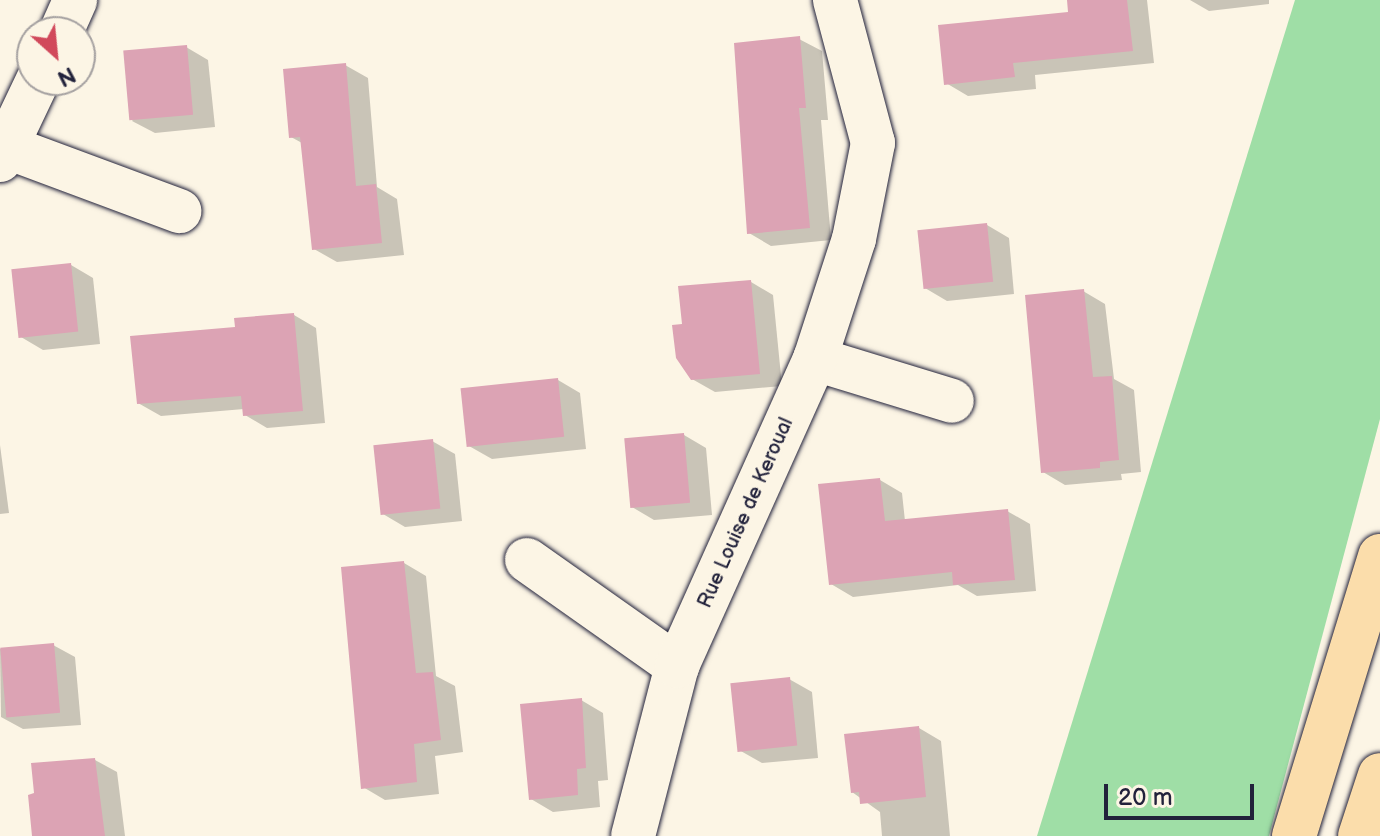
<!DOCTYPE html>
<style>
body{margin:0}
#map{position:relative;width:1380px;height:836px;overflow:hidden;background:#fcf5e5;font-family:"Balsamiq Sans",sans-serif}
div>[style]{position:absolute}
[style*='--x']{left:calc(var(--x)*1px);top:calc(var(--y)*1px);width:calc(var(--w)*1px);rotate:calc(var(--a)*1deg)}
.green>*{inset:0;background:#9fdea6}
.shadow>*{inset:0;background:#0003}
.building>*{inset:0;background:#dca3b4;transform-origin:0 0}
.roads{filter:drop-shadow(0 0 2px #22223b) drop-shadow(0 0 2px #22223b)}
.minor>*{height:44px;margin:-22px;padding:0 22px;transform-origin:22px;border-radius:22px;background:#fcf5e5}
.major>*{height:44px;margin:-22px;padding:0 22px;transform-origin:22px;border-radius:22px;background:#fbddab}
span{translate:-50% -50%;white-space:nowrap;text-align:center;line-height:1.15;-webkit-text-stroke:6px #fcf5e5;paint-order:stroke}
.street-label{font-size:20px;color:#22223b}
.north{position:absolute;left:16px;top:16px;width:80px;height:80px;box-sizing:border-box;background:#fcf5e5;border:2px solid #a5a1a1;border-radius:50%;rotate:153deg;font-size:22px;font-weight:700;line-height:32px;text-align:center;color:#22223b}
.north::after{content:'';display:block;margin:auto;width:28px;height:36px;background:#d1495b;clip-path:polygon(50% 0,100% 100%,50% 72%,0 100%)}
.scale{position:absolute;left:1104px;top:784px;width:150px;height:36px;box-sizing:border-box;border:4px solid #22223b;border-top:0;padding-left:10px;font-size:24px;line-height:28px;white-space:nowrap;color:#22223b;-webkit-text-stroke:6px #fcf5e5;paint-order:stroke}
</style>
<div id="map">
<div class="green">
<div style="clip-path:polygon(1295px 0,1380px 0,1380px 419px,1269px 836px,1037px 836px)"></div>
</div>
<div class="shadow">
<div style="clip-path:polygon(1069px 0,1147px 0,1154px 63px,1035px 75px,1036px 89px,968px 96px,946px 83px,1070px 13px)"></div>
<div style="clip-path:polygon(1190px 0,1269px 0,1269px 4px,1209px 11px)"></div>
<div style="clip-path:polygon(799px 39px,822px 51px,828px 120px,821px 120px,831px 240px,771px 246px,749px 233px)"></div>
<div style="clip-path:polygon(186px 47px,208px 60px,215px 127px,155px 133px,132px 121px)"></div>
<div style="clip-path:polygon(345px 65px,368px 78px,377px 187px,397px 199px,404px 255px,337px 262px,314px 249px,302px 143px,291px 137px)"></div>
<div style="clip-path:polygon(987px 225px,1009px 238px,1014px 294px,947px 301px,925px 288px)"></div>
<div style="clip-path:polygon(71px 265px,93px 278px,100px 344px,43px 350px,21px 337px)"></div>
<div style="clip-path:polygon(751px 282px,773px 295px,782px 386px,715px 392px,692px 379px,684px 326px)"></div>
<div style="clip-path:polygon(1083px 291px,1105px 304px,1114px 379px,1134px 390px,1141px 472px,1121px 474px,1122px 480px,1065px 485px,1043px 472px)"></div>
<div style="clip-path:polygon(294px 315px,316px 328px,325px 423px,267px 428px,245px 415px,244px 409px,161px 416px,138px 403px,237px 328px)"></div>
<div style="clip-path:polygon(558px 380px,580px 393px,586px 449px,492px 459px,469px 446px)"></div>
<div style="clip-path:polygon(684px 435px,706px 448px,712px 515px,654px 520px,632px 507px)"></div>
<div style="clip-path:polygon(432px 441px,455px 454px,462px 521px,405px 527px,383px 514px)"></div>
<div style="clip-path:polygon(0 445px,9px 513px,0 514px)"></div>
<div style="clip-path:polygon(880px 480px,902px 493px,905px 521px,1007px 511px,1030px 524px,1036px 591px,977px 596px,958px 585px,853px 597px,831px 584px)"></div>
<div style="clip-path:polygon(404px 563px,426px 576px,436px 676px,455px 686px,463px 752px,435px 756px,439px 794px,385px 800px,363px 787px)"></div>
<div style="clip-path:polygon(53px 645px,75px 657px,81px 725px,23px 729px,1px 717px,0 649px)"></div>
<div style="clip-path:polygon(789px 679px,812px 692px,818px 758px,762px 763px,739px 750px)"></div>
<div style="clip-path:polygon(581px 700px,603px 713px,608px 780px,598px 781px,600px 807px,553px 812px,531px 799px)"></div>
<div style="clip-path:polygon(919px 728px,941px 741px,950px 836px,882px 836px,880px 812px,852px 792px)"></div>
<div style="clip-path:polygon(95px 760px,117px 772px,125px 836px,34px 836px)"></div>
</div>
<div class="building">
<div style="clip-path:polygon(1067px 0,1127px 0,1133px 51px,1013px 63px,1015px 77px,944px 85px,938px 25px,1068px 12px)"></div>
<div style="clip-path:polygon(800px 36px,806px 108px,799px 108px,810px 228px,747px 234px,734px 43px)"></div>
<div style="left:187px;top:45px;width:70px;height:64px;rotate:85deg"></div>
<div style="clip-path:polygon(346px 63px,356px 186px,376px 184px,382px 243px,312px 250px,300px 137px,289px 138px,283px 69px)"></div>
<div style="left:987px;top:223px;width:59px;height:70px;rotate:84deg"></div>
<div style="left:71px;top:263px;width:69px;height:60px;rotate:84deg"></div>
<div style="clip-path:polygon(751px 280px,760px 374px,691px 380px,676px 358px,672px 325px,682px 324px,678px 286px)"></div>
<div style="clip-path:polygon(1084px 289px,1093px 377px,1112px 376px,1119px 460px,1100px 462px,1100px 468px,1041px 473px,1025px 295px)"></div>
<div style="clip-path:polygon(294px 313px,303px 411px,243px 416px,241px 396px,137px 404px,130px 336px,235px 327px,234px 318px)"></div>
<div style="left:558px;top:378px;width:59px;height:98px;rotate:84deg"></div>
<div style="left:684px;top:433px;width:70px;height:60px;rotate:85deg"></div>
<div style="left:433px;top:439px;width:70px;height:60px;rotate:84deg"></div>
<div style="clip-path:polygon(880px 478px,885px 521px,1008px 509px,1015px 580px,953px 585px,952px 572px,829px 585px,818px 484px)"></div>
<div style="clip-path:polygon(404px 561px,416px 673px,433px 672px,441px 740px,414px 744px,417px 782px,361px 789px,341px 567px)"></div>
<div style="left:54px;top:643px;width:70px;height:54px;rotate:85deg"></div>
<div style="left:790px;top:677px;width:69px;height:60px;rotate:84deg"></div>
<div style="clip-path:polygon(582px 698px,586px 768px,577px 769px,578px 795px,529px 800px,520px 704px)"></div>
<div style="clip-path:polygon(919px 726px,926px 797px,860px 804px,859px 792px,851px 793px,844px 734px)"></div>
<div style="clip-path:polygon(95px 758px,105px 836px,32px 836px,28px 795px,34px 793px,31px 763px)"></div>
</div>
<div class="roads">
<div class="minor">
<div style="--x:61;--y:32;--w:35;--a:-66"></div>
<div style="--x:7;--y:147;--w:184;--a:20.4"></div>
<div style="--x:0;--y:160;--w:89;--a:-64.6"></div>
<div style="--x:815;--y:359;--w:143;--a:17"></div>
<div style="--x:527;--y:560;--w:184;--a:35.2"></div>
<div style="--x:633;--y:836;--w:176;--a:-75.5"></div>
<div style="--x:677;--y:666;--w:337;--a:-65.8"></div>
<div style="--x:815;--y:359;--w:126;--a:-72"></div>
<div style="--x:854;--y:239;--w:98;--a:-78.8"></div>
<div style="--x:873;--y:143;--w:148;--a:-104.9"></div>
</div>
<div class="major">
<div style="--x:1294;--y:836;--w:293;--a:-72.9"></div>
<div style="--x:1360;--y:836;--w:64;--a:-71.8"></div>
</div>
</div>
<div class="street-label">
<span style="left:746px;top:513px;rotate:-66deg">Rue Louise de Keroual</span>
</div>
<div class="north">N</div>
<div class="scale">20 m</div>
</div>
